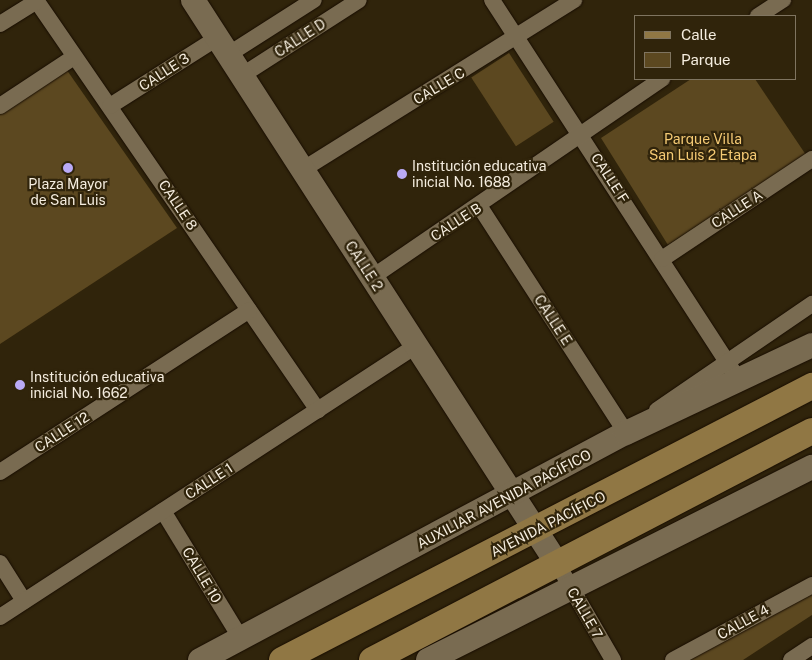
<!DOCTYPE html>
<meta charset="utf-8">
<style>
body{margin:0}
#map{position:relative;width:812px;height:660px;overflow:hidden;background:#30240b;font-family:"Public Sans",sans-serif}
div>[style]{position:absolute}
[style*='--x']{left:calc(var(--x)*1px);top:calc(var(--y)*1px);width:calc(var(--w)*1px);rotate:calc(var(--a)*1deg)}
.green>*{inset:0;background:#5c4820;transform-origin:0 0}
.roads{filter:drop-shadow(0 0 1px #180d00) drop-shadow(0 0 1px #180d00)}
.minor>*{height:16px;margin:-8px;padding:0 8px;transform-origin:8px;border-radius:8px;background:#796b51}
.secondary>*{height:24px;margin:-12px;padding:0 12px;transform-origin:12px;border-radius:12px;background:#796b51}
.primary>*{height:26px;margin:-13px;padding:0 13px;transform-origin:13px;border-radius:13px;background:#907744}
.dots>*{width:14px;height:14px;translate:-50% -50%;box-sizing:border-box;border:2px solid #30240b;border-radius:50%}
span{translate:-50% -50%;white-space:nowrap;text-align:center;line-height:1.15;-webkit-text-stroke:4.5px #30240b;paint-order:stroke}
.street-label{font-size:14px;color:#f5eddf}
.park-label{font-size:14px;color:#f5ca74}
.poi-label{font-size:14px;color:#f5eddf}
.left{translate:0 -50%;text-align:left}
.legend{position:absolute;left:634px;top:15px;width:162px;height:65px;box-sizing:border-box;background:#30240b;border:1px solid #7f7460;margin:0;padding:6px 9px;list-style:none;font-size:15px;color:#f5eddf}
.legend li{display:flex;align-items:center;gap:10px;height:25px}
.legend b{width:25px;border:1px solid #7f7460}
</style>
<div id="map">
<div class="green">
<div style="left:509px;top:53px;width:82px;height:45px;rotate:57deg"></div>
<div style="clip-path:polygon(64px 66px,177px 228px,0 344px,0 108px)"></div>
<div style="clip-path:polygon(691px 79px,755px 79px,806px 155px,668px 245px,601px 138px)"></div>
<div style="clip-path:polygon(812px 592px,812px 615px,743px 660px,688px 660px)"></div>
</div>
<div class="roads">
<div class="minor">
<div style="--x:36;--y:0;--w:498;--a:55.5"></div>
<div style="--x:492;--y:0;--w:455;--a:57"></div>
<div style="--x:758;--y:16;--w:30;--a:-33"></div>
<div style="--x:0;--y:24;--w:44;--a:-31.9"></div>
<div style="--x:226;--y:56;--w:104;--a:-32.5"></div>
<div style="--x:241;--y:76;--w:140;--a:-32.8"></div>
<div style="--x:0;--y:106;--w:89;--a:-33.5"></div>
<div style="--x:110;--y:106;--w:127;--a:-32.4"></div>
<div style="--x:302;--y:170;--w:321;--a:-32"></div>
<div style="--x:480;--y:207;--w:269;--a:57.1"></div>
<div style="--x:626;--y:433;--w:9;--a:-41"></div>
<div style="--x:662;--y:259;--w:180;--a:-33.7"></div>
<div style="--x:371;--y:278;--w:353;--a:-34.4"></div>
<div style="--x:657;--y:410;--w:188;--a:-34.4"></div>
<div style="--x:0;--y:472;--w:297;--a:-33"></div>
<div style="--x:163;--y:511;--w:150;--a:58.6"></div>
<div style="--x:0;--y:563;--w:45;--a:57.7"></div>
<div style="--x:558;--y:565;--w:110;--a:59.9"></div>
<div style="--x:0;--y:617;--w:499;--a:-33.1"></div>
<div style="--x:673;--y:660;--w:158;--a:-28.3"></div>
<div style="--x:791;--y:660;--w:25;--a:-34"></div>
</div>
<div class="secondary">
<div style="--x:193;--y:0;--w:673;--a:57.14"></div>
<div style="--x:200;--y:660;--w:483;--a:-28.1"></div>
<div style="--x:626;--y:433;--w:206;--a:-25.3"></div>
<div style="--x:428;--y:660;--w:430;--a:-26.7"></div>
</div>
<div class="primary">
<div style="--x:282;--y:660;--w:597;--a:-27.34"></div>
<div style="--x:372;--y:660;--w:496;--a:-27.5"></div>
</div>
</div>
<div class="dots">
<div style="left:68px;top:168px;background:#baaaf6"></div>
<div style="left:402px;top:174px;background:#baaaf6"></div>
<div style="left:20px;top:385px;background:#baaaf6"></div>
</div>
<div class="street-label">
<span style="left:300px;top:38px;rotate:-33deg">CALLE D</span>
<span style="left:164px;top:72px;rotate:-33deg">CALLE 3</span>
<span style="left:439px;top:86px;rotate:-31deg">CALLE C</span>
<span style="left:610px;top:178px;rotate:57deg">CALLE F</span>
<span style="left:178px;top:205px;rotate:56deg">CALLE 8</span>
<span style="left:737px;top:209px;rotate:-33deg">CALLE A</span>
<span style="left:456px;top:222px;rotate:-33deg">CALLE B</span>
<span style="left:364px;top:266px;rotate:57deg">CALLE 2</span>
<span style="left:553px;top:320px;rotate:57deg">CALLE E</span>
<span style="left:62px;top:432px;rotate:-33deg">CALLE 12</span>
<span style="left:209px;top:481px;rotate:-33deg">CALLE 1</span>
<span style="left:504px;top:499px;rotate:-28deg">AUXILIAR AVENIDA PACÍFICO</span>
<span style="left:548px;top:524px;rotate:-27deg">AVENIDA PACÍFICO</span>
<span style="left:202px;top:575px;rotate:59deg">CALLE 10</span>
<span style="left:585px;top:613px;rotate:60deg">CALLE 7</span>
<span style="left:743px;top:622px;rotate:-29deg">CALLE 4</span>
</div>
<div class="park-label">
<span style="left:703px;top:147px">Parque Villa<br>San Luis 2 Etapa</span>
</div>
<div class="poi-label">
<span class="left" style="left:412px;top:174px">Institución educativa<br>inicial No. 1688</span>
<span style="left:68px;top:192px">Plaza Mayor<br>de San Luis</span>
<span class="left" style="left:30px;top:385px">Institución educativa<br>inicial No. 1662</span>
</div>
<ul class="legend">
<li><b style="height:6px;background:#907744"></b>Calle</li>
<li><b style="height:14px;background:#5c4820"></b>Parque</li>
</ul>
</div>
